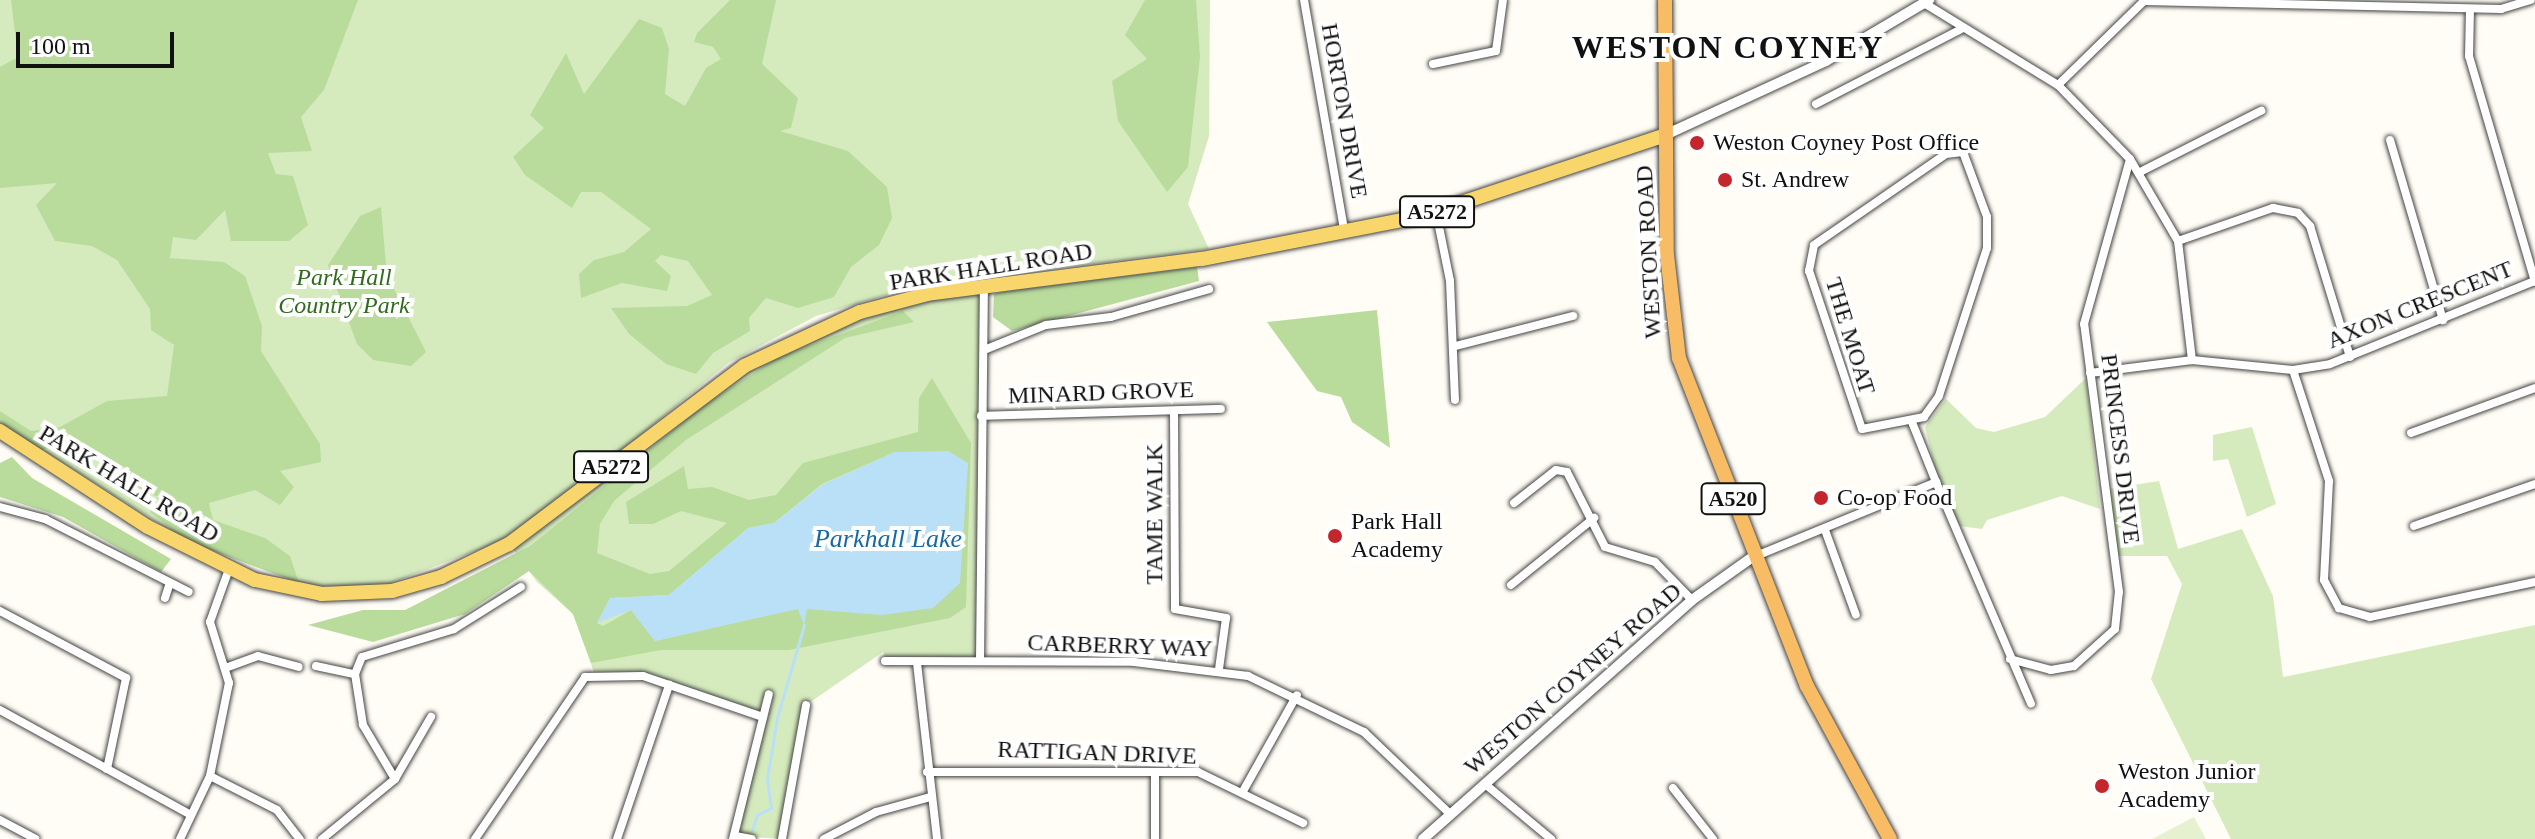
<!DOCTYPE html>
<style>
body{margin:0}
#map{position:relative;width:2535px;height:839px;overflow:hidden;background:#fffdf5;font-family:Georgia,serif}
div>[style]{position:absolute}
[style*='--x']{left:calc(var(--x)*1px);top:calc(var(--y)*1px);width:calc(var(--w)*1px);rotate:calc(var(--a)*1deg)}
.green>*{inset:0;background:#d5ebbd}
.forest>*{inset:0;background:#b9dc9c}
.pitch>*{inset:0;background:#e6f2cf}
.water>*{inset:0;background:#b9e0f7}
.stream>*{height:3px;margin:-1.5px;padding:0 1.5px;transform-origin:1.5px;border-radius:1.5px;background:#b9e0f7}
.roads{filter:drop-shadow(0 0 2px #444) drop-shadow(0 0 2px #444)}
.minor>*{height:8px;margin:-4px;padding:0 4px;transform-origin:4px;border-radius:4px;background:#fff}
.tertiary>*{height:10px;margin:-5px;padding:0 5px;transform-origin:5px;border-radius:5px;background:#fff}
.primary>*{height:14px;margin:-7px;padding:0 7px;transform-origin:7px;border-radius:7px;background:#f9d66b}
.trunk>*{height:14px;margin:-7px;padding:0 7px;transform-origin:7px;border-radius:7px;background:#f7bc64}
.dots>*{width:22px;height:22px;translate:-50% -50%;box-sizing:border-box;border:4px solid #fff;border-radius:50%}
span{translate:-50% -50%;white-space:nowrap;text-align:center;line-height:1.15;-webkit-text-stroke:8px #fff;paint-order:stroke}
.shield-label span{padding:2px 6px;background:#fff;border:2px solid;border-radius:6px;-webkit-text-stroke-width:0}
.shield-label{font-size:22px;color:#111;font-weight:700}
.street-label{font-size:24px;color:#111}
.poi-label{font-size:24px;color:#111}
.left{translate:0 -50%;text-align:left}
.park-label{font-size:24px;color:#2f6b1f;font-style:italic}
.water-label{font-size:26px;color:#1768a6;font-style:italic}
.district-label{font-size:32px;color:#111;font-weight:700;letter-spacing:2px}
.scale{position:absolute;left:16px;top:32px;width:158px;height:36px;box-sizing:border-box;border:4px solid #111;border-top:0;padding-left:10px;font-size:24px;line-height:28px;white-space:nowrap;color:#111;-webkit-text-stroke:6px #fff;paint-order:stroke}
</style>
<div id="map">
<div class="green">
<div style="clip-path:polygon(0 0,1210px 0,1209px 136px,1188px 204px,1209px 249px,913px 287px,816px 316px,728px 363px,557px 504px,496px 543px,383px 586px,311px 586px,187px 541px,0 423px)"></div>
<div style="clip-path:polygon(984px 286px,980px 661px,885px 658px,883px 652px,806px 705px,782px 839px,735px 836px,763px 717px,643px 677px,595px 675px,573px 614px,537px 582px,509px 544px,683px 409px,824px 325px)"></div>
<div style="clip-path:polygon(2086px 378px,2100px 509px,2062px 496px,1987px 520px,1982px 529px,1960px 526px,1936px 474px,1925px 427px,1946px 399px,1976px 428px,1994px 432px,2045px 417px)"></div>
<div style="clip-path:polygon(2252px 427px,2276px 504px,2247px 517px,2228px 459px,2213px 461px,2213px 435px)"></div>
<div style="clip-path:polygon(2159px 481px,2178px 549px,2242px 529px,2273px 596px,2283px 677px,2535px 625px,2535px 839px,2231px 839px,2151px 679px,2182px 584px,2167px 556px,2114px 556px,2108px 489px)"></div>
</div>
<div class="forest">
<div style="clip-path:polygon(11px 0,358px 0,324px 90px,301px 117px,312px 151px,268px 153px,276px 174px,293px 176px,308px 225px,289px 241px,231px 241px,225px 210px,196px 240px,173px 237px,170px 258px,224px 262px,245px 276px,262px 326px,261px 351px,320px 444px,321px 462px,280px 471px,294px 487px,280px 505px,255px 490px,209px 503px,213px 520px,265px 538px,290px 556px,299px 583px,187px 541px,150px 512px,158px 497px,111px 476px,95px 457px,66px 444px,41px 450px,0 423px,0 411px,31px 431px,60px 427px,107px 401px,167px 396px,174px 345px,151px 330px,150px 309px,117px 260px,92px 246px,55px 241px,36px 205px,57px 183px,0 188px,0 67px,18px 57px)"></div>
<div style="clip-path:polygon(730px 0,776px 0,762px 64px,798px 98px,791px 128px,780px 131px,848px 151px,887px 187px,892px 218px,879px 245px,851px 267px,834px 297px,798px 308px,766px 298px,749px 318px,750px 331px,713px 353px,696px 374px,666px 364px,629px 334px,611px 308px,687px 306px,712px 295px,688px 261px,661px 255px,655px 261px,671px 276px,667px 291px,622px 283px,581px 298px,579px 274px,594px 260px,624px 252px,651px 229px,601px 192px,581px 192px,572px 208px,525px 175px,513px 157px,544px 128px,530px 115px,566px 53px,584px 94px,639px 19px,662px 28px,669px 49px,665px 94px,685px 106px,706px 68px,721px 59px,713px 47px,694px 42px,697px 33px)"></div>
<div style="clip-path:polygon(1145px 0,1196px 0,1200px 57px,1188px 167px,1167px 192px,1118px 121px,1112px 81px,1147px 59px,1125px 35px)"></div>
<div style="clip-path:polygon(381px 207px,387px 275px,426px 352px,411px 366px,373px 360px,357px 344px,328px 265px,360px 216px)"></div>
<div style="clip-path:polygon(1197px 267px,1199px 281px,1012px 331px,993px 317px,994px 294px,1005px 291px)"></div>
<div style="clip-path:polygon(1377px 310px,1390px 448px,1352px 422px,1341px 397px,1317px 391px,1267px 322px)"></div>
<div style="clip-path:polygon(evenodd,903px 311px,914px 322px,845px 338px,686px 440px,614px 501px,600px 524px,597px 553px,650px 574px,669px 571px,727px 523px,681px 511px,653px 524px,629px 524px,626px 502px,684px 466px,688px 489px,712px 487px,749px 500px,776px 495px,803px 463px,918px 432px,919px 398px,932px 378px,971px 443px,966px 607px,950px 618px,789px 650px,661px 650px,591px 663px,573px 614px,529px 571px,465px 614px,373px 642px,308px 625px,363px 610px,405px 610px,530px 546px,706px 404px,779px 357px,903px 311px,895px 452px,882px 615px,862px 608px,806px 609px,806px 615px,799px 608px,655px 641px,631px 610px,603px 626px,597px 623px,610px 598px,669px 595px,748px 528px,774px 523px,822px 484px,895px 452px)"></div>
<div style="clip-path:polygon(12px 457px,32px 478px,171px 559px,161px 572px,63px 517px,0 497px,0 463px)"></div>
</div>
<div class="pitch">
<div style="clip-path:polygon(2194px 817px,2206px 839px,2152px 839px)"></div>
</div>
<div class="water">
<div style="clip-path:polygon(948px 451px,968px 463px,960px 583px,933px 608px,882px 615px,807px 609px,804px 625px,798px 609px,655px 641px,631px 610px,597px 623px,610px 598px,669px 595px,748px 528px,774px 523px,822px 485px,895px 452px)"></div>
</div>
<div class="stream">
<div style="--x:752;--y:830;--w:16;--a:-72"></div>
<div style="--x:757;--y:815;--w:16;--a:-27"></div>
<div style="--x:771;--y:808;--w:29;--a:-98"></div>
<div style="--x:767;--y:779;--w:62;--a:-80.7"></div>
<div style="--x:777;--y:718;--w:97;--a:-73.8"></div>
</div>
<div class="roads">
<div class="minor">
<div style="--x:1304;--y:0;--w:233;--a:80.1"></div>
<div style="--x:1924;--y:3;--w:157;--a:31.5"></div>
<div style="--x:2058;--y:85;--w:103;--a:45.8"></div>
<div style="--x:2130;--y:159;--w:95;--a:59.7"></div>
<div style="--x:2178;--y:241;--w:120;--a:83.3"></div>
<div style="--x:2470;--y:9;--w:47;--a:91.2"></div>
<div style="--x:2469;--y:56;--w:235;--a:73.7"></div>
<div style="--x:1433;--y:64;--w:64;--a:-11.7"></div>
<div style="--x:1496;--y:51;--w:51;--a:-82.2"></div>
<div style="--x:2058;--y:85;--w:120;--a:-44.3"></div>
<div style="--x:2144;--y:1;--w:357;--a:1.3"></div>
<div style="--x:2501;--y:9;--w:31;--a:-17"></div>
<div style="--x:1816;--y:104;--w:163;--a:-27.3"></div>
<div style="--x:2390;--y:140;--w:188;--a:73.6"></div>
<div style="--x:1963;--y:152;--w:69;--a:69.7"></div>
<div style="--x:1987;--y:217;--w:31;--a:90"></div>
<div style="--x:1987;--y:248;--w:156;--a:108"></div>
<div style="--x:1939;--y:396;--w:26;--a:126"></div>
<div style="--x:1924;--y:417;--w:63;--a:169"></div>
<div style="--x:1862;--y:429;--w:167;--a:-108.5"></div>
<div style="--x:1809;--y:271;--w:26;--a:-79"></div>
<div style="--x:1814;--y:245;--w:160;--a:-34.6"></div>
<div style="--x:1946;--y:154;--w:17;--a:-7"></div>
<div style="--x:2140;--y:172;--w:136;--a:-26.8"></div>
<div style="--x:1436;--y:212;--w:70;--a:78.5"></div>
<div style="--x:1450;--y:281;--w:119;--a:87.6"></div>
<div style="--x:2178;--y:241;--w:101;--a:-19.2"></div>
<div style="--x:2273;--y:208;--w:25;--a:11"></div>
<div style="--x:2298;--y:213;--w:18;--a:47"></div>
<div style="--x:2310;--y:226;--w:137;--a:73"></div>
<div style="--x:1456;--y:346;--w:121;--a:-14.4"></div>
<div style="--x:984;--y:350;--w:67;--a:-22"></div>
<div style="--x:1046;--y:325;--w:65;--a:-7"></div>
<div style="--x:1111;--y:317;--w:102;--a:-15.9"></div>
<div style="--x:2293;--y:370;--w:117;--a:72"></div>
<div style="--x:2329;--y:481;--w:99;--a:92.9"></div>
<div style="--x:2324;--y:580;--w:32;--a:62"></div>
<div style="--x:2339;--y:608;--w:32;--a:16"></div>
<div style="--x:2370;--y:617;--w:169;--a:-12"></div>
<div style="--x:2090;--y:373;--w:103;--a:-7.3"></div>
<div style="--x:2192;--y:360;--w:101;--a:5.7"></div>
<div style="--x:2293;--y:370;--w:37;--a:-9"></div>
<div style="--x:2330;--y:364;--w:220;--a:-22.1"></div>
<div style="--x:1174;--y:411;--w:198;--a:89.7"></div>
<div style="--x:1175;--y:609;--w:52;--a:10"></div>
<div style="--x:1226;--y:618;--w:51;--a:97.8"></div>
<div style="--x:981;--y:416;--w:240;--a:-1.7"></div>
<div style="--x:2411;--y:433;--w:132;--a:-19.9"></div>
<div style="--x:1936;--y:482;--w:241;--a:66.8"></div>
<div style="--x:1514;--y:503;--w:53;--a:-38.2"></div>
<div style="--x:1556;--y:470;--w:11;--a:10"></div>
<div style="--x:1567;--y:472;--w:84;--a:63.1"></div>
<div style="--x:1605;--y:547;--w:52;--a:16.7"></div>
<div style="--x:1655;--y:562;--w:53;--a:45.8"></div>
<div style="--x:0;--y:507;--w:47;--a:14.9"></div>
<div style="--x:45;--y:519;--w:161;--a:26.9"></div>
<div style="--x:2414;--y:526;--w:128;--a:-19.1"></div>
<div style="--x:1825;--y:530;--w:90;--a:70"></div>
<div style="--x:1756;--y:556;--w:195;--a:-22.3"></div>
<div style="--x:1936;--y:482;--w:65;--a:-111.8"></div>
<div style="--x:1511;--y:585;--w:107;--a:-38.9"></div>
<div style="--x:165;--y:598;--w:16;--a:-72"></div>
<div style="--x:0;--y:611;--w:143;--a:28"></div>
<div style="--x:126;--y:678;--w:93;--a:101.8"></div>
<div style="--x:2010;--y:659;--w:42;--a:15"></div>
<div style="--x:2051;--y:670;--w:23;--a:-10"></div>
<div style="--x:2074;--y:666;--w:55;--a:-42.1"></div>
<div style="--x:2115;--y:629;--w:37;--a:-84"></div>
<div style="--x:2119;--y:592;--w:270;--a:-97.4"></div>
<div style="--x:2084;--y:324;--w:171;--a:-74.4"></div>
<div style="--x:885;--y:661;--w:249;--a:0.2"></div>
<div style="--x:1134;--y:662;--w:115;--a:7"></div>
<div style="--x:1248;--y:676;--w:129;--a:25.8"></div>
<div style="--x:1364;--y:732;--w:119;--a:43.6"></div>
<div style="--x:980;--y:661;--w:375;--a:-89.4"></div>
<div style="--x:917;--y:663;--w:177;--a:83.5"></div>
<div style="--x:316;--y:666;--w:40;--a:12"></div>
<div style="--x:228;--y:667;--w:32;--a:-20"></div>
<div style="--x:258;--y:656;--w:42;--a:15"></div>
<div style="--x:0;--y:710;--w:218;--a:28.8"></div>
<div style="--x:927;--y:772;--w:271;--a:0"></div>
<div style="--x:1198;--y:772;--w:117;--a:25.9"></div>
<div style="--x:1155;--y:772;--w:67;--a:90"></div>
<div style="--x:210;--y:776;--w:75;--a:26.9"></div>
<div style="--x:277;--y:810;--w:37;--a:52"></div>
<div style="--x:395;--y:779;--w:63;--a:-120.7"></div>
<div style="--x:363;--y:725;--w:52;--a:-98.9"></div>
<div style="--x:355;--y:674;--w:18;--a:-68"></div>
<div style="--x:362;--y:657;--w:96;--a:-16.9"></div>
<div style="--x:454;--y:629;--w:79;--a:-32.1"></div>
<div style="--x:1485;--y:784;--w:86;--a:39.8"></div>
<div style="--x:1673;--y:788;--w:65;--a:51.9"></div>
<div style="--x:1242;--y:793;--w:112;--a:-60.7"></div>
<div style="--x:0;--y:820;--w:40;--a:28"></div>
<div style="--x:735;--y:836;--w:17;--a:10"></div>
<div style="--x:180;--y:839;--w:70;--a:-64.5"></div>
<div style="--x:210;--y:776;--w:95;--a:-78.5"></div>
<div style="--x:229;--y:683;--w:64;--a:-107.3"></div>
<div style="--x:210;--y:622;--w:56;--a:-70.3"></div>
<div style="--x:322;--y:839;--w:94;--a:-39.4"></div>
<div style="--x:395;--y:779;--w:72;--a:-59.9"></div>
<div style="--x:475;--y:839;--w:196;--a:-55.8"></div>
<div style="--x:585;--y:677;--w:58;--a:-1"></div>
<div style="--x:643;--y:676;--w:127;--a:18.9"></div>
<div style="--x:617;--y:839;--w:163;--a:-71.3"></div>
<div style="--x:733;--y:839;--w:149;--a:-76.1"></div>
<div style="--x:782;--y:839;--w:136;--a:-79.8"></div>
<div style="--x:824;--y:839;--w:59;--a:-27.4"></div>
<div style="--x:876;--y:812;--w:56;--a:-15.5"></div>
</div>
<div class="tertiary">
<div style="--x:1665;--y:135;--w:177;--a:-24.7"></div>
<div style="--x:1826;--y:61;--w:120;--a:-30.6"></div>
<div style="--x:1423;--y:839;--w:360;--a:-41.6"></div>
<div style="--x:1692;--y:600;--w:76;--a:-35.4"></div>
</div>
<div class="primary">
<div style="--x:0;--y:431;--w:176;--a:33"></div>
<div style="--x:148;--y:527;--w:119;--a:26.4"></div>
<div style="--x:255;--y:580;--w:68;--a:11.8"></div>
<div style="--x:322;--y:594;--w:70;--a:-2.5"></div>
<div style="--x:392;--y:591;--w:51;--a:-15.9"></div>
<div style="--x:441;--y:577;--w:76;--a:-25.9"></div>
<div style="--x:509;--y:544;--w:295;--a:-37.1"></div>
<div style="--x:744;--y:366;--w:128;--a:-25"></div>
<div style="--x:860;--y:312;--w:69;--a:-15"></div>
<div style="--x:927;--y:294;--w:277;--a:-7.3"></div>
<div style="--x:1202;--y:259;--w:221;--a:-11"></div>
<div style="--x:1419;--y:217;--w:259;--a:-18.4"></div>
</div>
<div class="trunk">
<div style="--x:1665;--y:0;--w:255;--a:89.6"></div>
<div style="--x:1667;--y:255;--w:104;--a:83.4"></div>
<div style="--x:1679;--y:358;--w:352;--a:68.7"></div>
<div style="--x:1807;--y:686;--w:174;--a:61.5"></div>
</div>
</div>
<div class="dots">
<div style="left:1697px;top:143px;background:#c4262e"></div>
<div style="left:1725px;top:180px;background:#c4262e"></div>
<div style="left:1821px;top:498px;background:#c4262e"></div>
<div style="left:1335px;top:536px;background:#c4262e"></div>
<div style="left:2102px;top:786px;background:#c4262e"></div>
</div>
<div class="shield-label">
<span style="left:1437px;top:212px">A5272</span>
<span style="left:611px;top:467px">A5272</span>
<span style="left:1733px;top:499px">A520</span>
</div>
<div class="street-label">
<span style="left:1344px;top:111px;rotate:80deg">HORTON DRIVE</span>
<span style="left:1649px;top:252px;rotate:-93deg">WESTON ROAD</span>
<span style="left:991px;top:267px;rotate:-9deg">PARK HALL ROAD</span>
<span style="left:2420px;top:305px;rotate:-22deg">AXON CRESCENT</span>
<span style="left:1850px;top:336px;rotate:73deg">THE MOAT</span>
<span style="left:1101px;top:393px;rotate:-2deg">MINARD GROVE</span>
<span style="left:2120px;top:449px;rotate:83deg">PRINCESS DRIVE</span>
<span style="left:129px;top:484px;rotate:31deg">PARK HALL ROAD</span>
<span style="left:1155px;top:514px;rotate:-90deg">TAME WALK</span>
<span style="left:1120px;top:646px;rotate:2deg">CARBERRY WAY</span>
<span style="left:1573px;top:679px;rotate:-41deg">WESTON COYNEY ROAD</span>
<span style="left:1097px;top:753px;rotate:2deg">RATTIGAN DRIVE</span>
</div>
<div class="poi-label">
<span class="left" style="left:1713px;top:143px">Weston Coyney Post Office</span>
<span class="left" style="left:1741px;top:180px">St. Andrew</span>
<span class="left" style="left:1837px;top:498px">Co-op Food</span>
<span class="left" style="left:1351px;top:536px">Park Hall<br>Academy</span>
<span class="left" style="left:2118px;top:786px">Weston Junior<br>Academy</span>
</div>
<div class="park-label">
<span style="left:344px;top:292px">Park Hall<br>Country Park</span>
</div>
<div class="water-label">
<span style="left:888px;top:539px">Parkhall Lake</span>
</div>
<div class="district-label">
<span style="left:1728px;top:47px">WESTON COYNEY</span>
</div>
<div class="scale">100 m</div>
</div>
